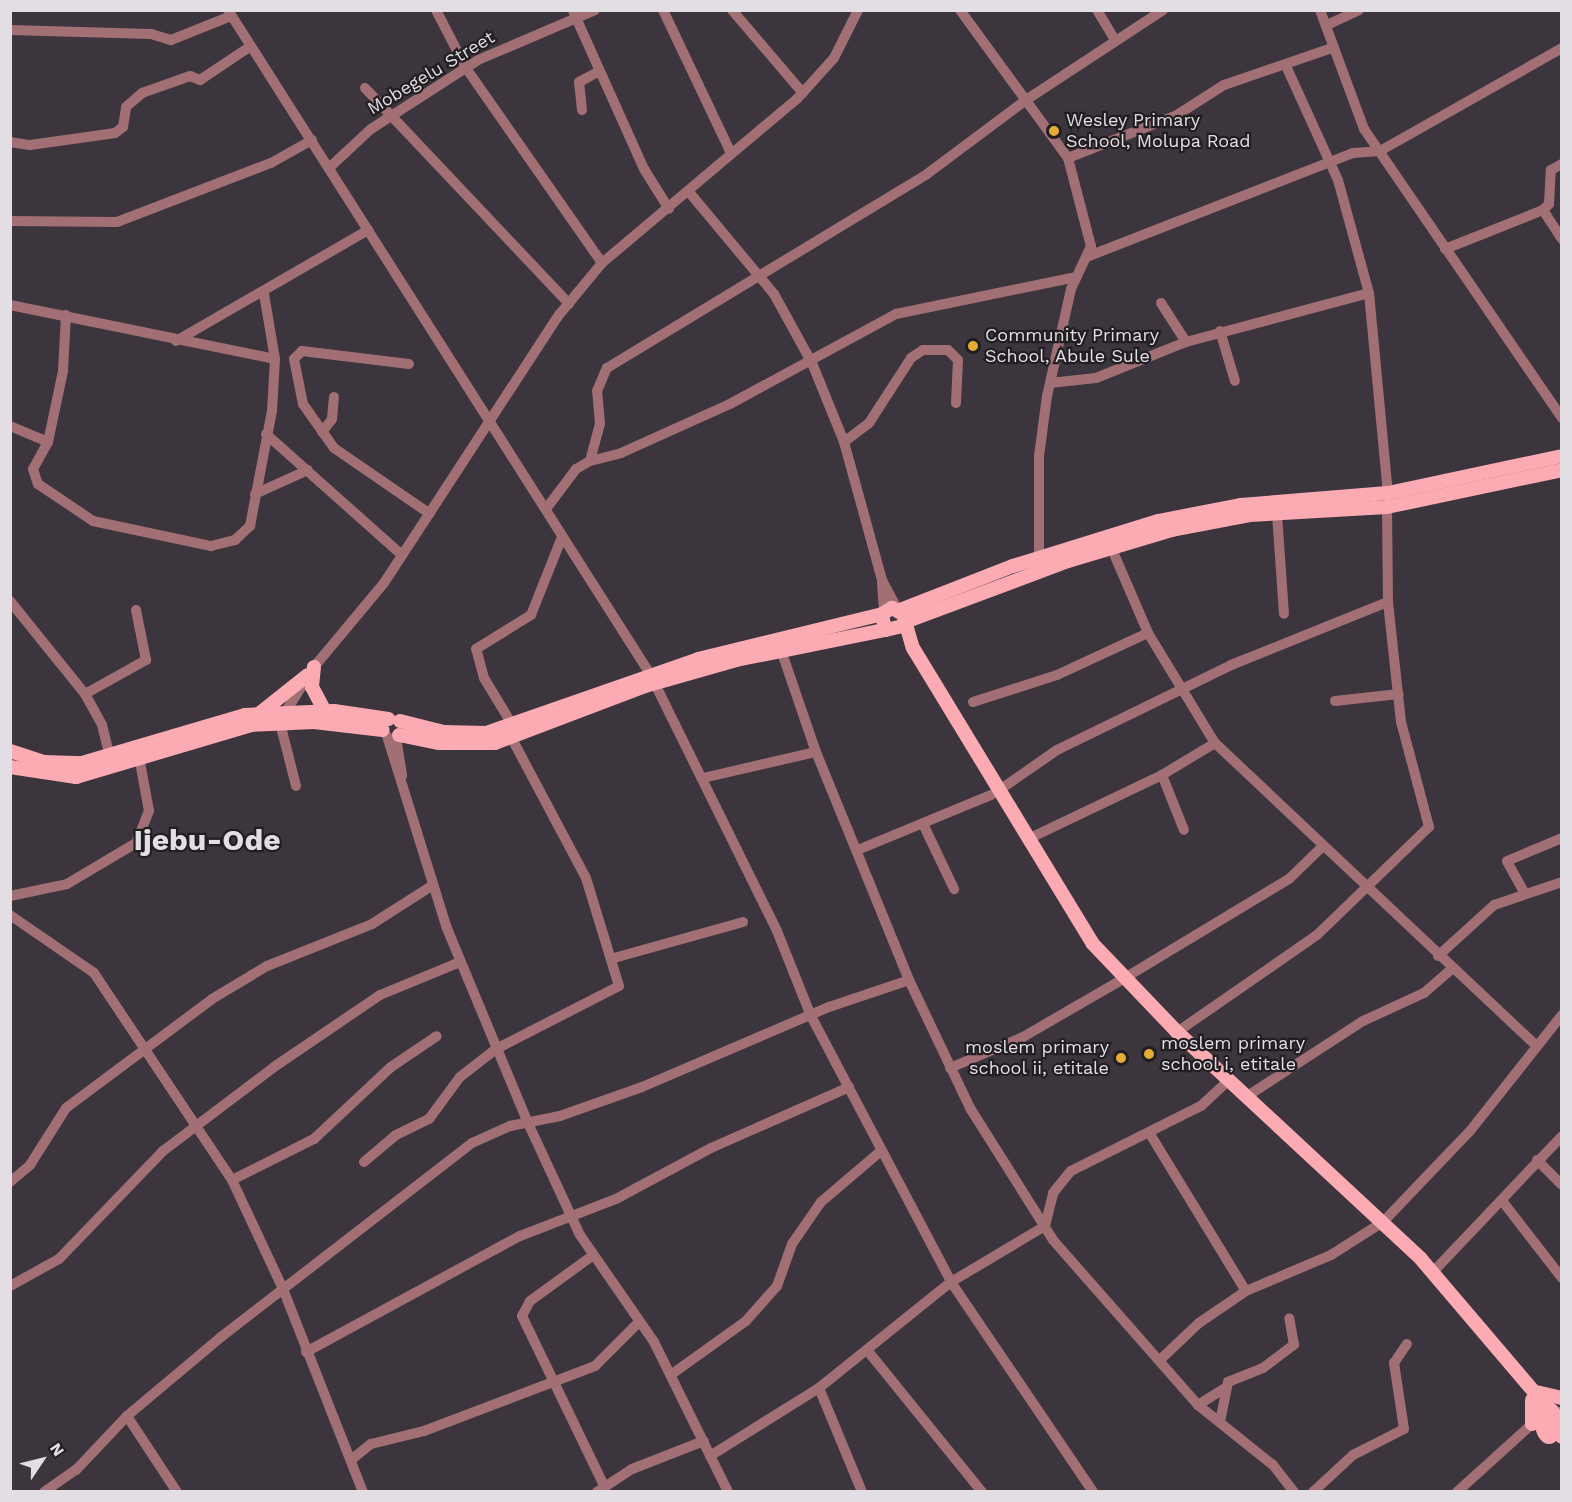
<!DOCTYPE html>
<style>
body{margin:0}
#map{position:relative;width:1572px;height:1502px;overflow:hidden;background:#3c353e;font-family:"Work Sans",sans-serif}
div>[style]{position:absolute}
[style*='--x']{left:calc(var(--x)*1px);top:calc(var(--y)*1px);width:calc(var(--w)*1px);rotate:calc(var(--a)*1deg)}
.minor>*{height:10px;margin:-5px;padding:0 5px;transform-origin:5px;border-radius:5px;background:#a16f74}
.major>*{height:14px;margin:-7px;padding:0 7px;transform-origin:7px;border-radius:7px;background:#fdabb3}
.major>.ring{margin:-7px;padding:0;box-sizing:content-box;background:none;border:14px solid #fdabb3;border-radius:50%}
.dots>*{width:16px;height:16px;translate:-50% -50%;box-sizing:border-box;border:3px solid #211e22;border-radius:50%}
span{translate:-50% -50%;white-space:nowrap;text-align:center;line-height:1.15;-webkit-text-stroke:4.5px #211e22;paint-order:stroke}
.street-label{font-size:18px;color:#e2dee4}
.poi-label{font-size:18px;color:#e2dee4}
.left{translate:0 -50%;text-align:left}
.right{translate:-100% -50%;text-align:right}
.town-label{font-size:30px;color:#e2dee4;font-weight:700}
.frame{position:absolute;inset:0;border:12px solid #e2dee4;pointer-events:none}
.north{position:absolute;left:12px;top:1430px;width:60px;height:60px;-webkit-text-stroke:4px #211e22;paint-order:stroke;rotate:55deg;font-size:16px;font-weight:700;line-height:24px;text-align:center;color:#e2dee4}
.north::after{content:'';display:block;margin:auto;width:21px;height:27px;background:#e2dee4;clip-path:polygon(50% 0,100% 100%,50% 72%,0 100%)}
</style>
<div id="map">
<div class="minor">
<div style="--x:228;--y:10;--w:787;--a:57.56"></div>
<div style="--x:436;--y:10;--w:65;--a:62.7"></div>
<div style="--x:466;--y:68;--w:238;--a:55.1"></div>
<div style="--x:663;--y:10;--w:158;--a:64.6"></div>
<div style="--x:732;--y:10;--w:109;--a:49.5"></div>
<div style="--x:960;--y:10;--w:183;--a:53.9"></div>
<div style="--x:1068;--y:158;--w:91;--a:75.4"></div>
<div style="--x:1091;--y:246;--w:47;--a:114.9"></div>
<div style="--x:1071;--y:289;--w:110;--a:102.6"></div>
<div style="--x:1047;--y:396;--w:61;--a:97.6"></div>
<div style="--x:1039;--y:456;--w:103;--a:90"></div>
<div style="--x:1097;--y:10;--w:35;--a:59"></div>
<div style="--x:1320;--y:10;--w:127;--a:69.7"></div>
<div style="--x:1364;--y:129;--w:350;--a:55.6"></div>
<div style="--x:573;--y:11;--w:173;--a:65.8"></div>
<div style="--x:644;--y:169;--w:47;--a:58"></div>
<div style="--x:1327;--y:25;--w:35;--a:-25"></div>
<div style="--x:10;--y:30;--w:141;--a:1.6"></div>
<div style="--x:151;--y:34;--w:21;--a:17"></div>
<div style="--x:171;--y:40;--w:65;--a:-21.8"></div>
<div style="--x:1286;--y:66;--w:125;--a:65.5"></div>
<div style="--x:1338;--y:180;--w:117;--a:74.7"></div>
<div style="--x:1369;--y:293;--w:201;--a:84.6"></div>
<div style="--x:365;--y:88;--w:297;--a:46.6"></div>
<div style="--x:582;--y:110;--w:28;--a:-96"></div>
<div style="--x:579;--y:82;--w:21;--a:-28"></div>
<div style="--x:10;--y:142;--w:20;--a:9"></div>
<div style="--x:30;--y:145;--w:86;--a:-8"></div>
<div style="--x:115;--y:133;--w:10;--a:-37"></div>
<div style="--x:123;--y:127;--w:20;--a:-81"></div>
<div style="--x:126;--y:107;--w:21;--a:-41"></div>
<div style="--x:142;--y:93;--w:51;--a:-19.5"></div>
<div style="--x:190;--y:76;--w:11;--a:22"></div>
<div style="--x:200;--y:80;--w:61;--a:-33.7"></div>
<div style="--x:1068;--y:158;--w:117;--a:-21.5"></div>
<div style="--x:1177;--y:115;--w:56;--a:-32.6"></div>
<div style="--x:1224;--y:85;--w:114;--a:-18.9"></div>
<div style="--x:329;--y:168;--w:57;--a:-42.9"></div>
<div style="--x:371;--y:129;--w:127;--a:-32.8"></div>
<div style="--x:478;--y:60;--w:127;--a:-23.1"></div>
<div style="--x:689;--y:192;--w:133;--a:50.2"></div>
<div style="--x:774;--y:294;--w:79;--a:61.2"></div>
<div style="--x:812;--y:363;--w:85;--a:67.9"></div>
<div style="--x:844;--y:442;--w:143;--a:74.6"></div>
<div style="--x:882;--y:580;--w:32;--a:62"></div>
<div style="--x:1543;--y:210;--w:35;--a:57"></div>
<div style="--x:10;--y:221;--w:107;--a:0.5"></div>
<div style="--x:117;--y:222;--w:165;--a:-21"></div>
<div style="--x:271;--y:163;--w:47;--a:-29.3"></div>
<div style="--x:1445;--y:249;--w:105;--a:-21.7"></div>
<div style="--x:1543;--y:210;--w:8;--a:-45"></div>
<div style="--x:1549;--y:204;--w:34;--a:-87"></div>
<div style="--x:1551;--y:170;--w:13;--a:-29"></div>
<div style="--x:1089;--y:256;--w:283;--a:-21.3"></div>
<div style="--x:1353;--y:153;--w:27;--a:-4"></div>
<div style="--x:1380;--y:151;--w:209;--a:-29.5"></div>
<div style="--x:1161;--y:303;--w:46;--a:57.3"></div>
<div style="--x:10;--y:305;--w:270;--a:11.5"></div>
<div style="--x:66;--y:315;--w:56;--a:93.1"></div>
<div style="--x:63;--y:371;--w:73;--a:101.9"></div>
<div style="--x:48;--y:442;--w:31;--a:119"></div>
<div style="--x:33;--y:469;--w:16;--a:72"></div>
<div style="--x:38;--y:484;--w:66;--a:33.9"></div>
<div style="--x:93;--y:521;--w:121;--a:12"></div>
<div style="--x:211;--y:546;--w:25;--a:-14"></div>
<div style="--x:235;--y:540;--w:21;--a:-43"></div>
<div style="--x:250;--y:526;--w:117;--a:-79.2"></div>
<div style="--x:272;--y:411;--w:52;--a:-86.7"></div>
<div style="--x:275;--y:359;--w:66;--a:-99.6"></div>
<div style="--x:1220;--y:331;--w:52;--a:73.3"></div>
<div style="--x:176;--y:341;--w:222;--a:-30"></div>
<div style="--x:409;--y:364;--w:108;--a:-173.1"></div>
<div style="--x:302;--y:351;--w:11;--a:135"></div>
<div style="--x:294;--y:359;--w:46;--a:78.7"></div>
<div style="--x:303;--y:404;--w:54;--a:54.8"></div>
<div style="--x:334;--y:448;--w:116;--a:34.5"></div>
<div style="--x:1050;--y:383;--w:46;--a:-6.2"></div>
<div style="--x:1096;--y:378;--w:97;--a:-21.8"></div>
<div style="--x:1186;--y:342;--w:189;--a:-15"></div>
<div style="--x:10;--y:426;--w:41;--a:22.8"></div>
<div style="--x:322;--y:432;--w:16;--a:-52"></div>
<div style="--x:332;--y:419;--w:22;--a:-85"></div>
<div style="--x:266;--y:434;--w:182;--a:41.7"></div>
<div style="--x:844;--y:442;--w:31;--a:-37"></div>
<div style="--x:869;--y:423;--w:77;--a:-57.1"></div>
<div style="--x:911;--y:358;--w:14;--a:-34"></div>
<div style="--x:923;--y:350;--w:25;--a:0"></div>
<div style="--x:948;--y:350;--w:14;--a:45"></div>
<div style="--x:958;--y:360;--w:43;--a:92.7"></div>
<div style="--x:590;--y:461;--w:32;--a:-14"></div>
<div style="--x:621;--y:453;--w:120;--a:-24.2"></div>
<div style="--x:730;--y:404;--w:189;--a:-28.5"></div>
<div style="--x:896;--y:314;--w:184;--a:-11.6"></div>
<div style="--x:255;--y:494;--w:58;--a:-24.4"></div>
<div style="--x:546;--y:509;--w:50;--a:-53.1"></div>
<div style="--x:576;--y:469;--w:16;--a:-30"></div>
<div style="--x:590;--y:461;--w:38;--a:-75"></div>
<div style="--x:600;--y:424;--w:33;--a:-95"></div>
<div style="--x:597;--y:391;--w:25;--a:-67"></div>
<div style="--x:607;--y:368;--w:374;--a:-31.2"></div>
<div style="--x:927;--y:174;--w:124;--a:-36.8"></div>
<div style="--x:1026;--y:100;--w:164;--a:-33.3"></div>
<div style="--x:1277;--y:514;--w:100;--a:86"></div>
<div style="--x:1111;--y:547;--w:94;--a:66.7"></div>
<div style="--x:1148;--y:633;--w:129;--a:58.7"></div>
<div style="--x:1215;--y:743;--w:441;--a:43.3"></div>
<div style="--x:882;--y:583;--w:28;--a:86"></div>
<div style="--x:10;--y:601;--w:119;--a:51.1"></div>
<div style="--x:85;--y:694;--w:35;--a:61"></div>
<div style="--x:102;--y:725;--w:34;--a:76"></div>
<div style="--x:781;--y:650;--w:108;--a:71.1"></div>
<div style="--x:816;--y:752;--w:246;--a:67.8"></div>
<div style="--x:909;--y:980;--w:142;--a:64.5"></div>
<div style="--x:970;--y:1108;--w:156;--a:57.8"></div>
<div style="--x:1053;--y:1240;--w:220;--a:48.7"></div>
<div style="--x:1198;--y:1405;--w:96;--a:38.7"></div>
<div style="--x:1273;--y:1465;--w:34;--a:52"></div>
<div style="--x:655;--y:684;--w:275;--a:63.7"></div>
<div style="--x:777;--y:931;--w:92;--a:68.2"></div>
<div style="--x:811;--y:1016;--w:301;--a:62.2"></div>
<div style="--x:951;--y:1282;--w:254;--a:55.9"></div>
<div style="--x:85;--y:694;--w:70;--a:-29.1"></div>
<div style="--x:146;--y:660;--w:51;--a:-101.3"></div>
<div style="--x:1335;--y:701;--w:64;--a:-6.2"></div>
<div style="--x:973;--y:702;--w:88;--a:-17.8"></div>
<div style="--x:1057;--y:675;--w:100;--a:-24.8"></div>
<div style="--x:286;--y:711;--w:52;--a:-57.5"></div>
<div style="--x:314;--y:667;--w:109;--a:-50.2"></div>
<div style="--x:384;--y:583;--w:320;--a:-56.9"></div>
<div style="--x:559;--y:315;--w:67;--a:-50.4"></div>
<div style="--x:602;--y:263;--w:255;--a:-40.1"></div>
<div style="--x:797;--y:99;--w:55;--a:-47.9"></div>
<div style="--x:834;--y:58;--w:54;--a:-63.4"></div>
<div style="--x:280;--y:723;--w:65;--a:75.7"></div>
<div style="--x:513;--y:726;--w:56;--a:-121.1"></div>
<div style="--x:484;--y:678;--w:30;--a:-105"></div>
<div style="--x:476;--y:649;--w:65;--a:-31.7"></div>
<div style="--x:531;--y:615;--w:84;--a:-68.3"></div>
<div style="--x:387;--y:736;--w:199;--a:72.7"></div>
<div style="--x:446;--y:926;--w:213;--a:67.4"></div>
<div style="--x:528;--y:1123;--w:123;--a:65.1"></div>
<div style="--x:580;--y:1235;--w:130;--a:55.3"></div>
<div style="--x:654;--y:1342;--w:167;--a:63.7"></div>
<div style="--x:396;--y:737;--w:39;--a:81"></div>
<div style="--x:1162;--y:775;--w:59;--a:68.2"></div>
<div style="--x:703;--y:778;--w:116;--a:-13"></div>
<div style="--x:998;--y:791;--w:72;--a:-34.8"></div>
<div style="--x:1057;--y:750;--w:194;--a:-26"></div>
<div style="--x:1231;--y:665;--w:169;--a:-21.9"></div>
<div style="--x:924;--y:826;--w:70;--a:64.5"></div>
<div style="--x:1028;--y:839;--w:148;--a:-25.5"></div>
<div style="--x:1162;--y:775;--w:62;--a:-31.1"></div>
<div style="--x:860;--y:849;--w:142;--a:-22.4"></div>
<div style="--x:1524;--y:892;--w:35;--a:-119"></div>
<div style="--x:1507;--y:861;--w:60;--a:-22.7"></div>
<div style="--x:10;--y:896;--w:58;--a:-11.9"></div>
<div style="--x:67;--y:884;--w:80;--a:-30.7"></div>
<div style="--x:136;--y:843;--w:35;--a:-68"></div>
<div style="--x:149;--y:811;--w:50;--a:-100.4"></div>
<div style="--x:10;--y:915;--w:102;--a:34.6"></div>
<div style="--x:94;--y:973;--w:249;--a:56.3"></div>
<div style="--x:232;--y:1180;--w:120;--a:64.9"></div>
<div style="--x:283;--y:1289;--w:218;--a:68.5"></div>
<div style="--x:1438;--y:956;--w:76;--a:-42.3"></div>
<div style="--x:1494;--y:905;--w:72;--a:-18.7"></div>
<div style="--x:614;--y:958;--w:134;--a:-15.6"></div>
<div style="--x:1177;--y:1032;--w:170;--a:-34.7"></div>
<div style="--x:1317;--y:935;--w:156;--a:-44"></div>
<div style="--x:1429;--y:827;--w:109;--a:-104.9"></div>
<div style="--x:1401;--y:722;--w:121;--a:-96.2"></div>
<div style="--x:1388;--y:602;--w:95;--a:-90.6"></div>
<div style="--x:950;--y:1068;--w:79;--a:-23"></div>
<div style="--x:1023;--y:1037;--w:110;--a:-30.1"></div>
<div style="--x:1118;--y:982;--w:200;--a:-31.1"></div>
<div style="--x:1289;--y:879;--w:45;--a:-44.1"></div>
<div style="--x:1249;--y:1095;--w:136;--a:-33"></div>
<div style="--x:1363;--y:1021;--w:67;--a:-24.7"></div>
<div style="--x:1424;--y:993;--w:37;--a:-41"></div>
<div style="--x:1150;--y:1134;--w:184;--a:58.6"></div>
<div style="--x:1537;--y:1160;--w:35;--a:45"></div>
<div style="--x:364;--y:1162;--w:42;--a:-40.2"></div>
<div style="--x:396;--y:1135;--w:37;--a:-26"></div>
<div style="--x:429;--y:1119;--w:52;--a:-53.6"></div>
<div style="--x:460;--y:1077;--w:46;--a:-37.9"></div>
<div style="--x:496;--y:1049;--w:138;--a:-27.1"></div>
<div style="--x:619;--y:986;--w:113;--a:-107"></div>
<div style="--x:586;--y:878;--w:157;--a:-118"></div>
<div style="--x:232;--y:1180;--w:92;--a:-26.6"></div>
<div style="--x:314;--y:1139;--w:105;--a:-43.1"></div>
<div style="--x:391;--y:1067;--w:55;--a:-34"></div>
<div style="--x:10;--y:1182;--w:26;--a:-40"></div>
<div style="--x:30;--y:1165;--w:67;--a:-57.7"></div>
<div style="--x:66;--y:1108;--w:182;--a:-36.7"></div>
<div style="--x:212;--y:999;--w:64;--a:-31"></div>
<div style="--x:267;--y:966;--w:113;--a:-21.8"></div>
<div style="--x:372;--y:924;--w:72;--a:-32.6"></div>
<div style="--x:1503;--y:1202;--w:96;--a:52.2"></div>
<div style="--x:592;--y:1256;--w:77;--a:144"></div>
<div style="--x:530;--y:1301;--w:17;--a:118"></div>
<div style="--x:522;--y:1316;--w:189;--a:64.2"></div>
<div style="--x:1433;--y:1272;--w:187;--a:-46.5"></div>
<div style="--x:10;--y:1286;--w:56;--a:-28.9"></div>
<div style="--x:59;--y:1259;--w:150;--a:-46.1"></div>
<div style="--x:163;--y:1151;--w:139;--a:-37.1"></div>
<div style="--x:274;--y:1067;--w:128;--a:-34.2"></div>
<div style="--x:380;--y:995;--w:87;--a:-22.4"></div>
<div style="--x:867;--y:1350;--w:183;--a:51"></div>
<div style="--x:306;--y:1352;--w:243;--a:-28.5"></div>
<div style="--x:520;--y:1236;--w:103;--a:-21.1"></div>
<div style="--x:616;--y:1199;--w:108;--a:-28.2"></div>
<div style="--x:711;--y:1148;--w:151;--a:-23.8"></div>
<div style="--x:1162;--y:1358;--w:51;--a:-43.4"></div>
<div style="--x:1199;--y:1323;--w:57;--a:-34.2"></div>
<div style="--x:1246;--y:1291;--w:92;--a:-23"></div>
<div style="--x:1331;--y:1255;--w:62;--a:-32.4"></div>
<div style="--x:1383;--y:1222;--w:126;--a:-46.3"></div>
<div style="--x:1470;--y:1131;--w:148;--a:-51.6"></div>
<div style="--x:672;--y:1374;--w:91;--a:-35.6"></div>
<div style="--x:746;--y:1321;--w:47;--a:-48.5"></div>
<div style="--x:777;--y:1286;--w:45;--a:-70.3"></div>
<div style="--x:792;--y:1244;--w:51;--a:-55.4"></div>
<div style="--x:821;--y:1202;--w:80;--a:-40.4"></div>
<div style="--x:819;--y:1388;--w:113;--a:67.5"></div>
<div style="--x:1198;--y:1405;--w:32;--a:-32"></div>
<div style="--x:1555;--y:1415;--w:8;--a:-30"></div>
<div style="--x:127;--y:1416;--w:91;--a:56.7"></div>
<div style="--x:1220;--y:1422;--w:41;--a:-78.7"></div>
<div style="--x:1228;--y:1382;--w:38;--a:-22"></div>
<div style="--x:1263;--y:1368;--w:39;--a:-37"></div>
<div style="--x:1294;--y:1345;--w:27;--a:-100"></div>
<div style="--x:710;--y:1456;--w:128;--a:-32"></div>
<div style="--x:819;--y:1388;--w:169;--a:-38.8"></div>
<div style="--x:951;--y:1282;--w:109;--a:-30.8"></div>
<div style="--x:1045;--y:1226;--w:34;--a:-76"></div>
<div style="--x:1053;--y:1193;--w:28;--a:-51"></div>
<div style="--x:1071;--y:1171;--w:145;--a:-26.6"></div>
<div style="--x:1201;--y:1106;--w:34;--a:-43"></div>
<div style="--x:351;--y:1460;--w:26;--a:-39"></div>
<div style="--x:371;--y:1444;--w:55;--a:-13.8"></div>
<div style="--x:424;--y:1431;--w:183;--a:-20.8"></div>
<div style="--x:595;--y:1366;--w:62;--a:-45"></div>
<div style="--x:44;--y:1492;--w:39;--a:-35"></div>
<div style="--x:76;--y:1470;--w:74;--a:-46.6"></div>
<div style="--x:127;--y:1416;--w:123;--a:-40"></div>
<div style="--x:221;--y:1337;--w:317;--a:-37.7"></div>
<div style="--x:472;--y:1143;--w:42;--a:-24.1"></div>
<div style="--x:510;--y:1126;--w:51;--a:-11.3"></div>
<div style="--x:560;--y:1116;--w:87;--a:-19.5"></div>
<div style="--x:642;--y:1087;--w:203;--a:-23.2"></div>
<div style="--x:829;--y:1007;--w:84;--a:-18.6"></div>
<div style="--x:597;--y:1492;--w:42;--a:-33.3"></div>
<div style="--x:632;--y:1469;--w:77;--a:-21.3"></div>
<div style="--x:1313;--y:1492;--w:54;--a:-42.8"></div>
<div style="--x:1353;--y:1455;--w:57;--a:-27"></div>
<div style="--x:1404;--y:1429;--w:67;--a:-98.6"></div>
<div style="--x:1394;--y:1363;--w:23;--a:-56"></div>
<div style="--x:1457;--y:1492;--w:115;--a:-42.2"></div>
</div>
<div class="major">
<div style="--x:900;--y:610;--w:121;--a:-21.3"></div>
<div style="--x:1013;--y:566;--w:152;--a:-17.2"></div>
<div style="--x:1158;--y:521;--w:85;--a:-10.9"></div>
<div style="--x:1241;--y:505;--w:147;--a:-4.7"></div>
<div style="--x:1388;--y:493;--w:178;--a:-12"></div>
<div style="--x:905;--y:622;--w:174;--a:-20.5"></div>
<div style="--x:1068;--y:561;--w:109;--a:-16.6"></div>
<div style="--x:1172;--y:530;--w:79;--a:-10.9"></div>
<div style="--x:1250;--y:515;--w:137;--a:-3.3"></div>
<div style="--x:1387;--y:507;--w:179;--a:-11.9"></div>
<div style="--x:903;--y:626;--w:18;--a:167"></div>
<div style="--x:885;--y:630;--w:16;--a:-101"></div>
<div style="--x:882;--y:614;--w:12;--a:-31"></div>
<div style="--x:892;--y:608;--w:13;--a:29"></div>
<div style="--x:903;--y:614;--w:35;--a:74"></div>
<div style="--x:913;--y:648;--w:346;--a:58.7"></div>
<div style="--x:1093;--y:944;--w:122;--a:46.3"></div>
<div style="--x:1177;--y:1032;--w:333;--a:42.9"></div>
<div style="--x:1421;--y:1259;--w:196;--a:49.6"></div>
<div style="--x:314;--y:667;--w:20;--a:96"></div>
<div style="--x:312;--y:687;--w:27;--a:62"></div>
<div style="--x:260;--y:713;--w:61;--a:-38.4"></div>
<div style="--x:400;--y:721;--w:44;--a:14.3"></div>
<div style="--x:443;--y:732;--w:43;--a:1.3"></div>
<div style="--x:486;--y:733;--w:225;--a:-19.2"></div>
<div style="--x:698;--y:659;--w:189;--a:-13.7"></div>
<div style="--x:399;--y:735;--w:41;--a:11.3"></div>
<div style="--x:439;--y:743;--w:56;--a:0"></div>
<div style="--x:495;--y:743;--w:160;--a:-20.8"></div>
<div style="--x:645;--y:686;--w:95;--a:-15.9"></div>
<div style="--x:736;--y:660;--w:152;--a:-11.4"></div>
<div style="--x:10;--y:751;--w:36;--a:18"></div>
<div style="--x:44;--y:762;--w:38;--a:2"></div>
<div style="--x:82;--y:763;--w:170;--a:-16.4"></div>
<div style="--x:245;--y:715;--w:89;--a:-2.6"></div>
<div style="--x:334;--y:711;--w:55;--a:8.4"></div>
<div style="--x:10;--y:767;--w:67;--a:8.6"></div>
<div style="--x:76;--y:777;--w:183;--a:-16.5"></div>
<div style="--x:251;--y:725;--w:63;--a:-2.7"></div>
<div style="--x:314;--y:722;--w:69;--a:6.6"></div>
<div style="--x:1536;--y:1392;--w:27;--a:13"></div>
<div class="ring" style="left:1542px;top:1409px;width:-2px;height:-2px"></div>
<div style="--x:1547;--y:1421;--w:22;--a:47"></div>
<div style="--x:1532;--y:1424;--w:24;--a:-90"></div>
</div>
<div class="dots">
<div style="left:1054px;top:131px;background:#e6ad36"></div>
<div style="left:973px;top:346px;background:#e6ad36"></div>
<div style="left:1149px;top:1054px;background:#e6ad36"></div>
<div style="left:1121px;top:1058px;background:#e6ad36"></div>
</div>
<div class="street-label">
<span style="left:431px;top:73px;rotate:-31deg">Mobegelu Street</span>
</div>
<div class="poi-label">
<span class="left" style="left:1066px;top:131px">Wesley Primary<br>School, Molupa Road</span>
<span class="left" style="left:985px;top:346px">Community Primary<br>School, Abule Sule</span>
<span class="left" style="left:1161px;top:1054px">moslem primary<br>school i, etitale</span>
<span class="right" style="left:1109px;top:1058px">moslem primary<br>school ii, etitale</span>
</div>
<div class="town-label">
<span style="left:207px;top:840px">Ijebu-Ode</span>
</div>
<div class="frame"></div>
<div class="north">N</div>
</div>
